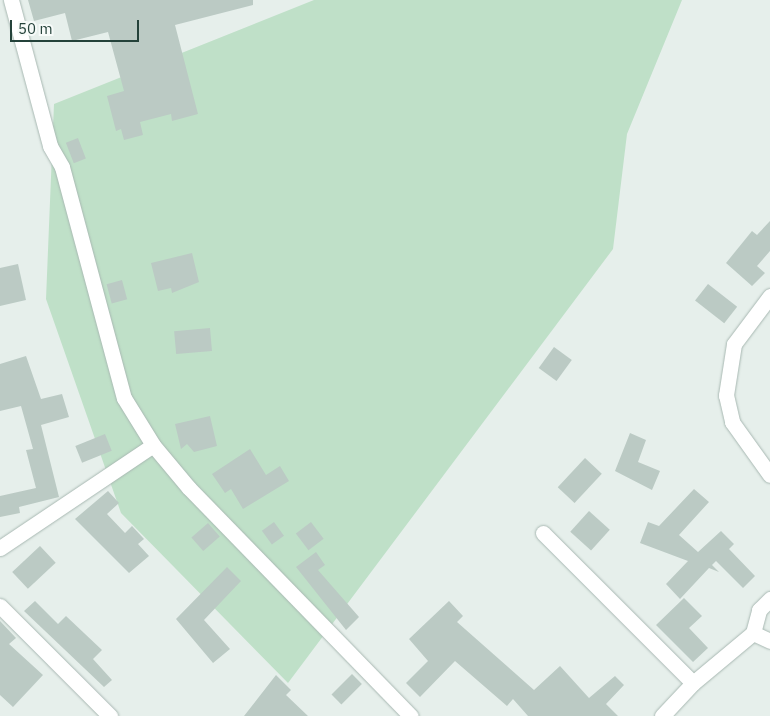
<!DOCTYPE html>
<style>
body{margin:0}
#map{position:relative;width:770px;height:716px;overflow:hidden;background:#e6efeb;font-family:"IBM Plex Sans",sans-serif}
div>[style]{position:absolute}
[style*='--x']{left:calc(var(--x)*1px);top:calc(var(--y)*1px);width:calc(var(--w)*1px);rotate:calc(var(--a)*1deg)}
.green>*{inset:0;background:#bfe0c8}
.building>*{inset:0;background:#bbcac4;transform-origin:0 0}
.roads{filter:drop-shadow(0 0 1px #a8b8b2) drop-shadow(0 0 1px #a8b8b2)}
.minor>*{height:15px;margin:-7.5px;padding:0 7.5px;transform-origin:7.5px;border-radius:7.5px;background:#fff}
span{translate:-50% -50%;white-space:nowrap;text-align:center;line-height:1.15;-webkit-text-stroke:5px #f7fbf9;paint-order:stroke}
.scale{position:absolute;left:10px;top:20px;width:129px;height:22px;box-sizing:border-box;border:2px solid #24423a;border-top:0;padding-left:6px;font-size:15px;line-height:18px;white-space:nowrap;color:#24423a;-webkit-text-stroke:4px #f7fbf9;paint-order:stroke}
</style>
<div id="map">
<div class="green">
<div style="clip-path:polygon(314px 0,682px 0,627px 134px,613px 249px,288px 683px,121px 513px,46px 299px,54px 104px)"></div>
</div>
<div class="building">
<div style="clip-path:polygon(28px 0,253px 0,253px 5px,175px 25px,198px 114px,172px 121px,171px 114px,140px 122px,143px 135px,124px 140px,121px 129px,116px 131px,107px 96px,124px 91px,108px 32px,72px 41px,65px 13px,34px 21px)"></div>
<div style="left:78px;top:138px;width:22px;height:13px;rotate:69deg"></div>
<div style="clip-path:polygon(770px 221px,770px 251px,757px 266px,765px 273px,752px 286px,726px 263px,752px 231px,757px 235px)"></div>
<div style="clip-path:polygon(192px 253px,199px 282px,172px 293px,171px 288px,158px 291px,151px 263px)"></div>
<div style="clip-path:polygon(18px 264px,26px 300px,0 306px,0 268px)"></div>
<div style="left:122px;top:280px;width:20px;height:16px;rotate:75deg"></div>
<div style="left:708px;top:284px;width:37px;height:21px;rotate:38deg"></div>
<div style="left:210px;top:328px;width:23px;height:36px;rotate:85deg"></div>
<div style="left:554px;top:347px;width:22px;height:26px;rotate:36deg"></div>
<div style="clip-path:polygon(26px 356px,41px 399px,62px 394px,69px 417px,41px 425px,59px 497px,19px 507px,20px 513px,0 517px,0 496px,36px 488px,26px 450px,33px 449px,21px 406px,0 411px,0 364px)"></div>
<div style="clip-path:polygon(210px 416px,217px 446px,194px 452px,187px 444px,181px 449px,175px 424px)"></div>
<div style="clip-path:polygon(630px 433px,646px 440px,638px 462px,660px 471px,652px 490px,615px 471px)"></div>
<div style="left:105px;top:434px;width:18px;height:32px;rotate:68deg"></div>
<div style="clip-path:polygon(250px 449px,266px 475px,280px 466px,289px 481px,243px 509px,231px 489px,225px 493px,212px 474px)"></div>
<div style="left:585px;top:458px;width:23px;height:40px;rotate:43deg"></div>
<div style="clip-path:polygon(694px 489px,709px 502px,679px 535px,698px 552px,721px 531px,734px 544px,729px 549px,755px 576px,743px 588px,716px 561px,712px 565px,719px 572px,709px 568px,680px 599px,666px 584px,688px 561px,640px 543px,648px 522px,659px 526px)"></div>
<div style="clip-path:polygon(108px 491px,119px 503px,107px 514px,125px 533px,132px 526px,144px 539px,138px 544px,149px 556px,129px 573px,75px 519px)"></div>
<div style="left:589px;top:511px;width:28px;height:28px;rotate:42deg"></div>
<div style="left:274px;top:522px;width:17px;height:15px;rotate:54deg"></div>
<div style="left:311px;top:522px;width:21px;height:19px;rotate:53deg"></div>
<div style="left:208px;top:523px;width:18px;height:22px;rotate:49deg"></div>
<div style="left:40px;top:546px;width:23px;height:38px;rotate:47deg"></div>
<div style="clip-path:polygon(316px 552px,325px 565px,318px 570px,359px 617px,346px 630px,296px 567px)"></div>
<div style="clip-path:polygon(227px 567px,241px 581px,204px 620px,230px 649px,213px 663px,176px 619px)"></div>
<div style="clip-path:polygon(684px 598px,702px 616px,689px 628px,708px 648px,693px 662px,656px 625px)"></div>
<div style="clip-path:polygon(35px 601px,58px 624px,66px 616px,102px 650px,93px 659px,112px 680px,104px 687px,24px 611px)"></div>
<div style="clip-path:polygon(449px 601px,463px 616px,457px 622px,534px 690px,560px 666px,589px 698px,615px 676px,624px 685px,606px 704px,618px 716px,528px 716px,513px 699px,507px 706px,455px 661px,420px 697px,406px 683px,428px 661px,409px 639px)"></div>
<div style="clip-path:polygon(0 621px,16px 638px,9px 644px,43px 675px,13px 707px,0 695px)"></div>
<div style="left:352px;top:674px;width:14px;height:29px;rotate:45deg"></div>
<div style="clip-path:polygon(276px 675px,291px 690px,286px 695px,308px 716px,244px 716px)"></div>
</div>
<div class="roads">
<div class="minor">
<div style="--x:11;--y:0;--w:151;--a:75"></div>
<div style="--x:50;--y:146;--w:24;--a:60"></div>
<div style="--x:62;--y:167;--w:239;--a:75"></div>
<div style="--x:124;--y:398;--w:55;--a:58.3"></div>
<div style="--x:153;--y:445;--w:56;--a:50.1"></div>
<div style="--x:189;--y:488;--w:318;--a:45.8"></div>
<div style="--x:770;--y:296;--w:60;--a:126.9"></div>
<div style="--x:734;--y:344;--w:52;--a:98.9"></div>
<div style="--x:726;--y:395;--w:28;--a:77"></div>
<div style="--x:732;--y:422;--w:65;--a:54.4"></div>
<div style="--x:543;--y:533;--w:212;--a:45"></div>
<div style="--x:0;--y:548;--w:184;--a:-33.9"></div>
<div style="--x:0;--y:606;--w:156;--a:45"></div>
<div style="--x:753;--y:633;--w:19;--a:25"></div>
<div style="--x:662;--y:716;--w:45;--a:-46.8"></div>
<div style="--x:693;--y:683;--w:78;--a:-39.8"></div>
<div style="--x:753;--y:633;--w:24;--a:-75"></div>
<div style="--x:759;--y:610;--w:16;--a:-45"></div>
</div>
</div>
<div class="scale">50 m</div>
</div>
